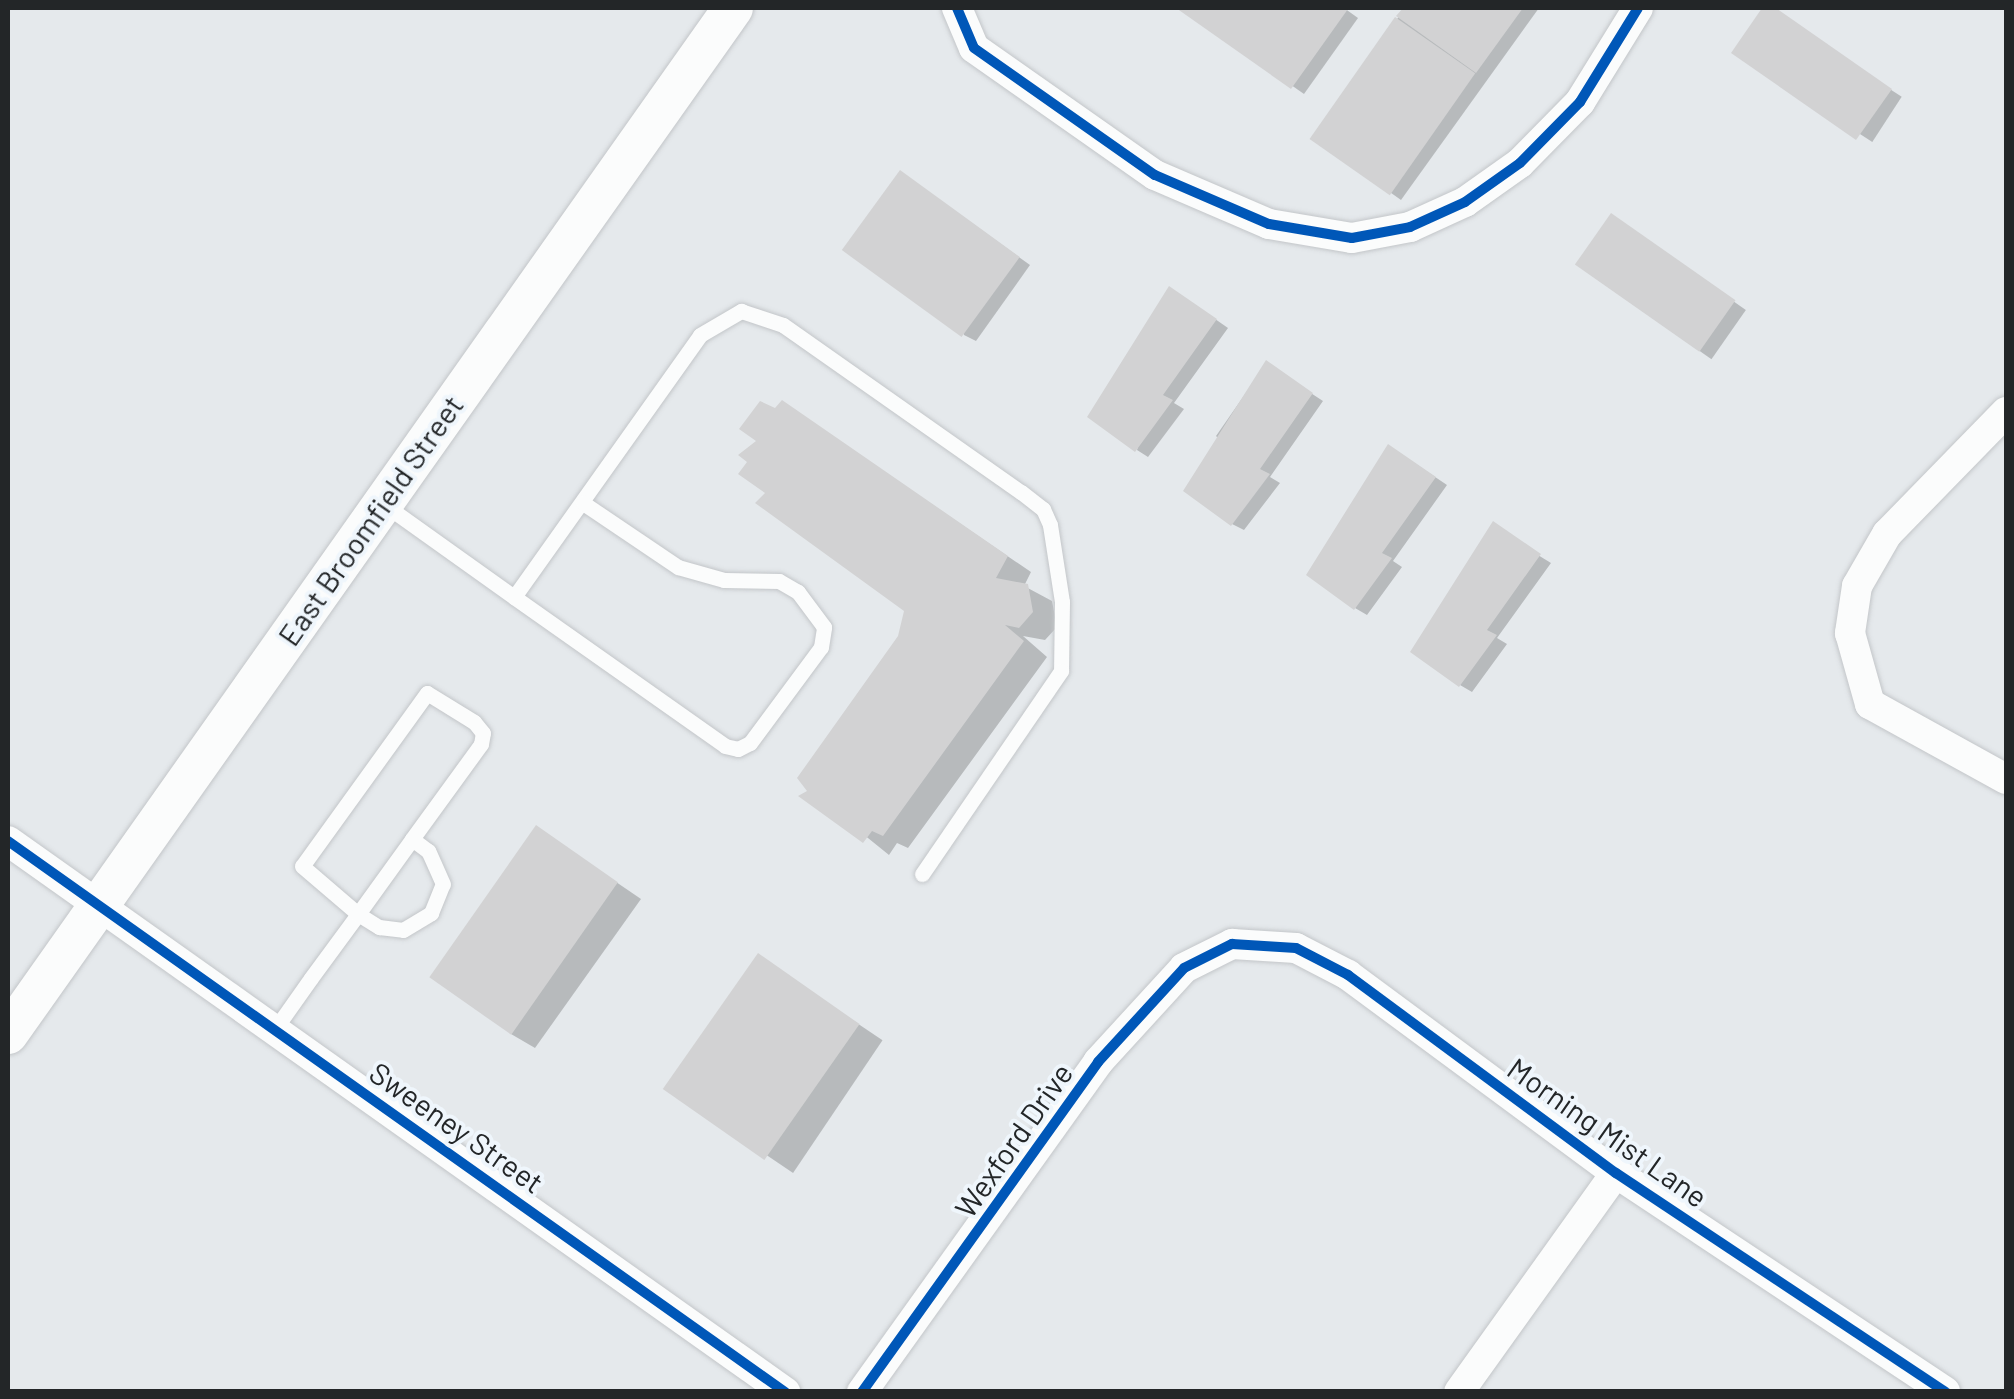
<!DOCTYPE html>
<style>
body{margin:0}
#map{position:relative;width:2014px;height:1399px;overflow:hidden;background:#e5e9ec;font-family:Barlow,sans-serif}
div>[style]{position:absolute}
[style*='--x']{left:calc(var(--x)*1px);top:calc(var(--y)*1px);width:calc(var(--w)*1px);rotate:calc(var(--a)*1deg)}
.shadow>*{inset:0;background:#0003;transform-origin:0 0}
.building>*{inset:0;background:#d2d2d3;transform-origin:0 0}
.roads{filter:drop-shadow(0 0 2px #c3c6c9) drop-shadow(0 0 2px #c3c6c9)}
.service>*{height:15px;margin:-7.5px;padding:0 7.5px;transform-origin:7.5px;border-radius:7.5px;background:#fbfcfc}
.minor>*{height:30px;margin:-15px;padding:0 15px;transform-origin:15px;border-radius:15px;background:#fbfcfc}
.secondary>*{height:40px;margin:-20px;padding:0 20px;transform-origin:20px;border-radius:20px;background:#fbfcfc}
.cycleway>*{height:10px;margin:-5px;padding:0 5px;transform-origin:5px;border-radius:5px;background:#0057b8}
span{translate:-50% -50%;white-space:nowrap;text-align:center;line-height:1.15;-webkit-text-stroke:8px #eff6fc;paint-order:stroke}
.street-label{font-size:30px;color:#232628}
.frame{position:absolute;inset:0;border:10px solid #232628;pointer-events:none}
</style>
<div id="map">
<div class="shadow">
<div style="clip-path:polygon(1181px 8px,1344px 8px,1358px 18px,1304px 94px)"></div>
<div style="clip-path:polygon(1405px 8px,1539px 8px,1401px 200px,1312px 137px)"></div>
<div style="left:1765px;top:8px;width:163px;height:54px;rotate:33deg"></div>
<div style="clip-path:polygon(912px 180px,1030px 265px,976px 341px,964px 335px)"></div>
<div style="left:1623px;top:224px;width:150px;height:60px;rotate:35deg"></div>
<div style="clip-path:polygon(1182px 296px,1228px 328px,1174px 403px,1184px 409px,1148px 457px,1137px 450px)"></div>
<div style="clip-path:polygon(1266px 364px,1323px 401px,1270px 477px,1280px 483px,1244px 530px,1232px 524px,1222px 442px,1216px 436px)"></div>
<div style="clip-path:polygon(783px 403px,1031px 572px,1024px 586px,1052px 601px,1057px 627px,1045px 640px,1023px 636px,1047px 657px,908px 848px,897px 843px,889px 855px,811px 792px,900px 637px,907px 610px,768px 493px,760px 441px)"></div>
<div style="clip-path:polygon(1401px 454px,1447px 485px,1393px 561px,1402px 567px,1367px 615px,1355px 608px)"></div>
<div style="clip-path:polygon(1492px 527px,1551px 563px,1497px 638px,1507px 644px,1472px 692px,1460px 685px)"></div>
<div style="clip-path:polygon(537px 828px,641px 899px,535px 1048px,511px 1034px)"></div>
<div style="left:759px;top:957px;width:149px;height:160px;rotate:34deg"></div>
</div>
<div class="building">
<div style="clip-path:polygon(1176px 8px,1345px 8px,1348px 9px,1291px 89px)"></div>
<div style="clip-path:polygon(1403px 8px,1523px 8px,1476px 73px,1396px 16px)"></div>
<div style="clip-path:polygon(1762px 8px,1776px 8px,1892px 89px,1856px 140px,1731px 53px)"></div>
<div style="left:1395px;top:17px;width:98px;height:149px;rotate:35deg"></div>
<div style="left:900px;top:170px;width:148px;height:99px;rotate:36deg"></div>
<div style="left:1611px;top:213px;width:152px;height:63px;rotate:35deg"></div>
<div style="clip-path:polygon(1169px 286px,1217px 319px,1163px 395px,1173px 400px,1135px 452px,1087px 417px)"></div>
<div style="clip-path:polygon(1266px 360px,1313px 393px,1260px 469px,1270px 474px,1231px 526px,1183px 491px)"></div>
<div style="clip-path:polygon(782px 400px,1008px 556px,996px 578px,1028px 584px,1033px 612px,1019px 628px,1005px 625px,1024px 641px,883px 836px,872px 831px,863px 843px,798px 796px,807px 791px,797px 778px,898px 636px,904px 611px,755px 503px,765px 493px,738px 474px,747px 462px,738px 455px,756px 441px,739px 429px,760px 401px,775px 408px)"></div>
<div style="clip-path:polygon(1388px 444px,1436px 477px,1382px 553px,1392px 558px,1354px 610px,1306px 575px)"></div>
<div style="clip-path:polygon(1493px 521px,1541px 554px,1487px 630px,1497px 635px,1459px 687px,1410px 652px)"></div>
<div style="left:536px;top:825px;width:100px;height:186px;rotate:35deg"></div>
<div style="left:758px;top:953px;width:124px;height:166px;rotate:35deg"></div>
</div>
<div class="roads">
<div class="service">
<div style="--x:385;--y:505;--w:158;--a:35.5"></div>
<div style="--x:514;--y:597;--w:321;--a:-54.6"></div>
<div style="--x:700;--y:335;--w:48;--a:-30.3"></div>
<div style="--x:741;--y:311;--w:44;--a:18.4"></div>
<div style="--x:783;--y:325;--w:291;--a:35.1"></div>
<div style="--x:1021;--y:492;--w:28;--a:38"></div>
<div style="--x:1043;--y:509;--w:17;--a:66"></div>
<div style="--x:1050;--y:525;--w:78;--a:81.1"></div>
<div style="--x:1062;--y:602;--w:69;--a:90.8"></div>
<div style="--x:1061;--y:671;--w:246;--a:124.4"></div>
<div style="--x:514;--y:597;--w:258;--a:35.2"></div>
<div style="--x:725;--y:746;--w:13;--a:13"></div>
<div style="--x:738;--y:749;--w:13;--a:-27"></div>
<div style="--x:750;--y:743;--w:119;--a:-53.5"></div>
<div style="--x:821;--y:647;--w:20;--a:-81"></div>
<div style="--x:824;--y:627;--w:44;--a:-126.6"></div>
<div style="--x:798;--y:592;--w:22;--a:-150"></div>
<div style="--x:779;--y:581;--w:55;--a:-179"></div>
<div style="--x:724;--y:580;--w:48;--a:-164.2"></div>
<div style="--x:678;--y:567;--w:115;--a:-146"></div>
<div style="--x:275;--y:1029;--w:62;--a:-54.8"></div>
<div style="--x:311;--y:978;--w:79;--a:-53.7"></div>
<div style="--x:358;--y:914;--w:92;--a:-54.2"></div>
<div style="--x:412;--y:839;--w:117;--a:-54"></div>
<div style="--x:481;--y:744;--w:11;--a:-80"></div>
<div style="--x:483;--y:733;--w:14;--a:-129"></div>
<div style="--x:474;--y:722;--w:55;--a:-148.3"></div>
<div style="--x:427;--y:693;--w:213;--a:125.8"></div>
<div style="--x:302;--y:866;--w:74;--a:40.6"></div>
<div style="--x:358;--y:914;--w:25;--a:32"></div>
<div style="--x:379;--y:927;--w:24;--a:7"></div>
<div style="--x:403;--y:930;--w:33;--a:-31"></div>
<div style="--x:431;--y:913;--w:31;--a:-68"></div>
<div style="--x:443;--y:884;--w:36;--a:-114"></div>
<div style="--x:428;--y:851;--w:20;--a:-143"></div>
</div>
<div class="minor">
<div style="--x:957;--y:8;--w:43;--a:67"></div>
<div style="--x:974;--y:48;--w:221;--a:35.1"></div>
<div style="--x:1155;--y:175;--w:124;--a:23.3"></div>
<div style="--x:1269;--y:224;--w:84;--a:9.6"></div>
<div style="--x:1352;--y:238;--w:59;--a:-10.7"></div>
<div style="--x:1410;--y:227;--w:60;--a:-24.4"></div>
<div style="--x:1465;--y:202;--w:67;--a:-35.3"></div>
<div style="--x:1520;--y:163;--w:86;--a:-45.5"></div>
<div style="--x:1580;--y:102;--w:110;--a:-58.3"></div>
<div style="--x:2006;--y:412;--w:170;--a:134.3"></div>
<div style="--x:1887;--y:534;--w:60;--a:120"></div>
<div style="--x:1857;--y:586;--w:48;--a:98.5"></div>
<div style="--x:1850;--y:633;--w:74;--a:74.3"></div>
<div style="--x:1870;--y:704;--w:155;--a:28.9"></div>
<div style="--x:8;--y:841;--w:953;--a:35.34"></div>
<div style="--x:862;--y:1392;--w:406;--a:-54.4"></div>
<div style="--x:1098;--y:1062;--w:127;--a:-47.5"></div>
<div style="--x:1184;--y:968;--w:54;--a:-26.6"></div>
<div style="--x:1232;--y:944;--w:64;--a:3.6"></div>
<div style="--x:1296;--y:948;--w:59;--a:27.4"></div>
<div style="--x:1348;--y:975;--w:333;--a:36.5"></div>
<div style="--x:1616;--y:1173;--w:395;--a:33.6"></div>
<div style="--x:1459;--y:1392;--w:269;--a:-54.4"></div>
</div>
<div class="secondary">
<div style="--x:8;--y:1034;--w:1256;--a:-54.75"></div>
</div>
</div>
<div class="cycleway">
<div style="--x:957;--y:8;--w:43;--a:67"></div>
<div style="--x:974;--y:48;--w:221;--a:35.1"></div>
<div style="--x:1155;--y:175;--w:124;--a:23.3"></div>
<div style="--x:1269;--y:224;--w:84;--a:9.6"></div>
<div style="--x:1352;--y:238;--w:59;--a:-10.7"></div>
<div style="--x:1410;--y:227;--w:60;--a:-24.4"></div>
<div style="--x:1465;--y:202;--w:67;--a:-35.3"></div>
<div style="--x:1520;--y:163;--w:86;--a:-45.5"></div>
<div style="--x:1580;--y:102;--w:110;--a:-58.3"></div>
<div style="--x:8;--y:841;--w:953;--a:35.34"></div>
<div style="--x:862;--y:1392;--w:406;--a:-54.4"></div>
<div style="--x:1098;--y:1062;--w:127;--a:-47.5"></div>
<div style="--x:1184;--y:968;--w:54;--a:-26.6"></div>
<div style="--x:1232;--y:944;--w:64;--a:3.6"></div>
<div style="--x:1296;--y:948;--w:59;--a:27.4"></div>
<div style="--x:1348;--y:975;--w:333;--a:36.5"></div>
<div style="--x:1616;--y:1173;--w:395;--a:33.6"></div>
</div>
<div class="street-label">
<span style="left:370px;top:520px;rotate:-55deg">East Broomfield Street</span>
<span style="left:457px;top:1127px;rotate:35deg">Sweeney Street</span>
<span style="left:1608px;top:1132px;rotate:35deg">Morning Mist Lane</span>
<span style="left:1013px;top:1140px;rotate:-55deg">Wexford Drive</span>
</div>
<div class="frame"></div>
</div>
